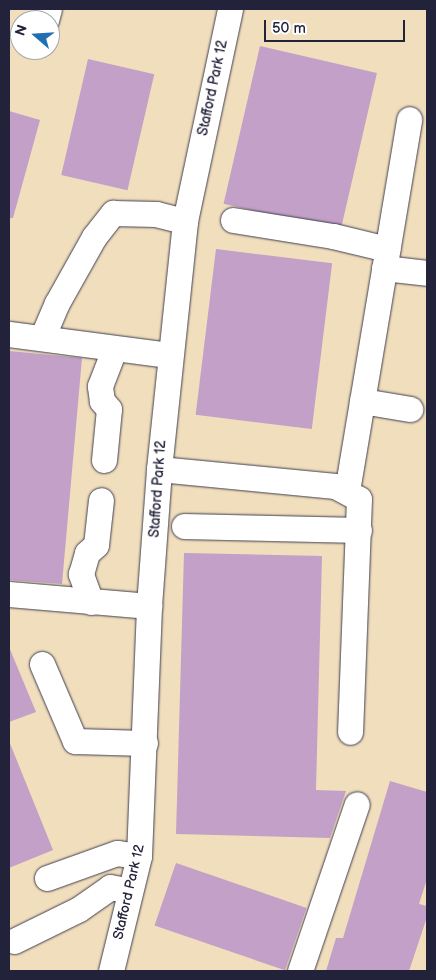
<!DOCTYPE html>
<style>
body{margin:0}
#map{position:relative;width:436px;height:980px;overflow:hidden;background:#f0debd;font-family:"Balsamiq Sans",sans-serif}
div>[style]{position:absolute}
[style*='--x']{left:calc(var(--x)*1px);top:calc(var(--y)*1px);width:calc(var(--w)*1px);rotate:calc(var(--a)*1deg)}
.building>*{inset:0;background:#c2a0c7;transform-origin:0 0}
.roads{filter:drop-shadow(0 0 1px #413e4e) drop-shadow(0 0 1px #413e4e)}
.minor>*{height:25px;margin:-12.5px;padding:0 12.5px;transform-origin:12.5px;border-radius:12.5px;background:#fff}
span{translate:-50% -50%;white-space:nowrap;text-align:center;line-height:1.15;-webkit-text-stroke:4.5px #fff;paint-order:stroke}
.street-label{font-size:14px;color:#22223b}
.frame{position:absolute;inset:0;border:10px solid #22223b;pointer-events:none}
.north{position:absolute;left:10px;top:10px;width:50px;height:50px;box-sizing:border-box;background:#fff;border:1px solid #a7a7b1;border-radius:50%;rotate:289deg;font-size:14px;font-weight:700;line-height:20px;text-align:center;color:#22223b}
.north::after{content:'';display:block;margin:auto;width:18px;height:22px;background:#1f6fb2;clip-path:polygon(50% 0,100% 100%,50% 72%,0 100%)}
.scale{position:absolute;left:264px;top:20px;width:141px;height:22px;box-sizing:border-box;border:2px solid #22223b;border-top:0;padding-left:6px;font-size:15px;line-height:18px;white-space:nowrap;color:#22223b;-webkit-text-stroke:4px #fff;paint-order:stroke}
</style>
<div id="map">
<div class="building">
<div style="left:260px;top:46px;width:120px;height:162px;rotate:13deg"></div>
<div style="left:88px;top:59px;width:68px;height:119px;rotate:13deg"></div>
<div style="clip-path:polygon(9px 111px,40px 120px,13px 218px,9px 218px)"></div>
<div style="left:216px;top:249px;width:117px;height:167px;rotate:7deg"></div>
<div style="clip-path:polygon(9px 351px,82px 358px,62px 584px,9px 580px)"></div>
<div style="clip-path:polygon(184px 553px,322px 556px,316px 790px,346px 791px,330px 838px,176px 834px)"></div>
<div style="clip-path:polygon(9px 647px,36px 712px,9px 722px)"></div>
<div style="clip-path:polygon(9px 741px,53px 850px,9px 868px)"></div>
<div style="clip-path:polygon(390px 781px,427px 792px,427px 879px,419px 904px,427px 906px,427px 917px,409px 971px,326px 971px,336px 938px,343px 938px)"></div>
<div style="left:176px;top:863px;width:138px;height:66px;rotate:19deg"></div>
</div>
<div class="roads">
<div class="minor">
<div style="--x:46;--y:20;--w:11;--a:-75"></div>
<div style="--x:233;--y:220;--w:101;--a:9.1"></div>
<div style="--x:333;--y:236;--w:56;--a:13.5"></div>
<div style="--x:384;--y:268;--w:43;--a:6.6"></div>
<div style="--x:9;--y:334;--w:161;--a:7.5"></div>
<div style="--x:42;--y:338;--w:38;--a:-67"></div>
<div style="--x:57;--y:303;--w:76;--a:-60.7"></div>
<div style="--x:94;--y:237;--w:31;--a:-52"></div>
<div style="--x:113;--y:213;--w:43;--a:1.3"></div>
<div style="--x:156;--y:214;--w:30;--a:14"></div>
<div style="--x:362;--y:401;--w:49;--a:9.5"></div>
<div style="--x:104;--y:460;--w:51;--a:-84.4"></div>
<div style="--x:109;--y:409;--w:11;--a:-131"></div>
<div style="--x:102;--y:401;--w:15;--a:-98"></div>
<div style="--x:100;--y:386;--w:40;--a:-69"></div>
<div style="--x:159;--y:469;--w:177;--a:5.5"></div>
<div style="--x:335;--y:486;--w:27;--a:28"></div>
<div style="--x:359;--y:499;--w:233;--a:92.2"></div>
<div style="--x:347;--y:491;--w:377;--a:-80.5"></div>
<div style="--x:184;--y:526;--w:175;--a:1.3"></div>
<div style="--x:9;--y:594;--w:141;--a:4.9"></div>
<div style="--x:91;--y:602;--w:30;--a:-110"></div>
<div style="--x:81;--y:574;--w:22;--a:-74"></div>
<div style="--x:87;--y:553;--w:12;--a:-42"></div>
<div style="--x:96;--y:545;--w:45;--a:-83.7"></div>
<div style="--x:42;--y:664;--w:84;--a:66.8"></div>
<div style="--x:75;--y:741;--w:70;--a:1.6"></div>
<div style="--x:47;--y:878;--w:74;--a:-19.7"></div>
<div style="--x:117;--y:853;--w:22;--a:8"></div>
<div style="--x:14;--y:941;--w:72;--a:-26.2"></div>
<div style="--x:79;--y:909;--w:38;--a:-35"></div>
<div style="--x:110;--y:887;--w:20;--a:11"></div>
<div style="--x:111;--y:971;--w:118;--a:-76.3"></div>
<div style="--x:139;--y:856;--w:250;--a:-87.7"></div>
<div style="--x:149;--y:606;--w:137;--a:-85.8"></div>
<div style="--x:159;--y:469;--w:249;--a:-84"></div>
<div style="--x:185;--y:221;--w:217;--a:-78"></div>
<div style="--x:300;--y:971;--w:176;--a:-71.2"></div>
</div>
</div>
<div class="street-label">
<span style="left:213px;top:88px;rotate:-78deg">Stafford Park 12</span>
<span style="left:158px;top:489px;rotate:-86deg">Stafford Park 12</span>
<span style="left:129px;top:892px;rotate:-77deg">Stafford Park 12</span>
</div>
<div class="frame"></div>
<div class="north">N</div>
<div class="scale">50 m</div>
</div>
